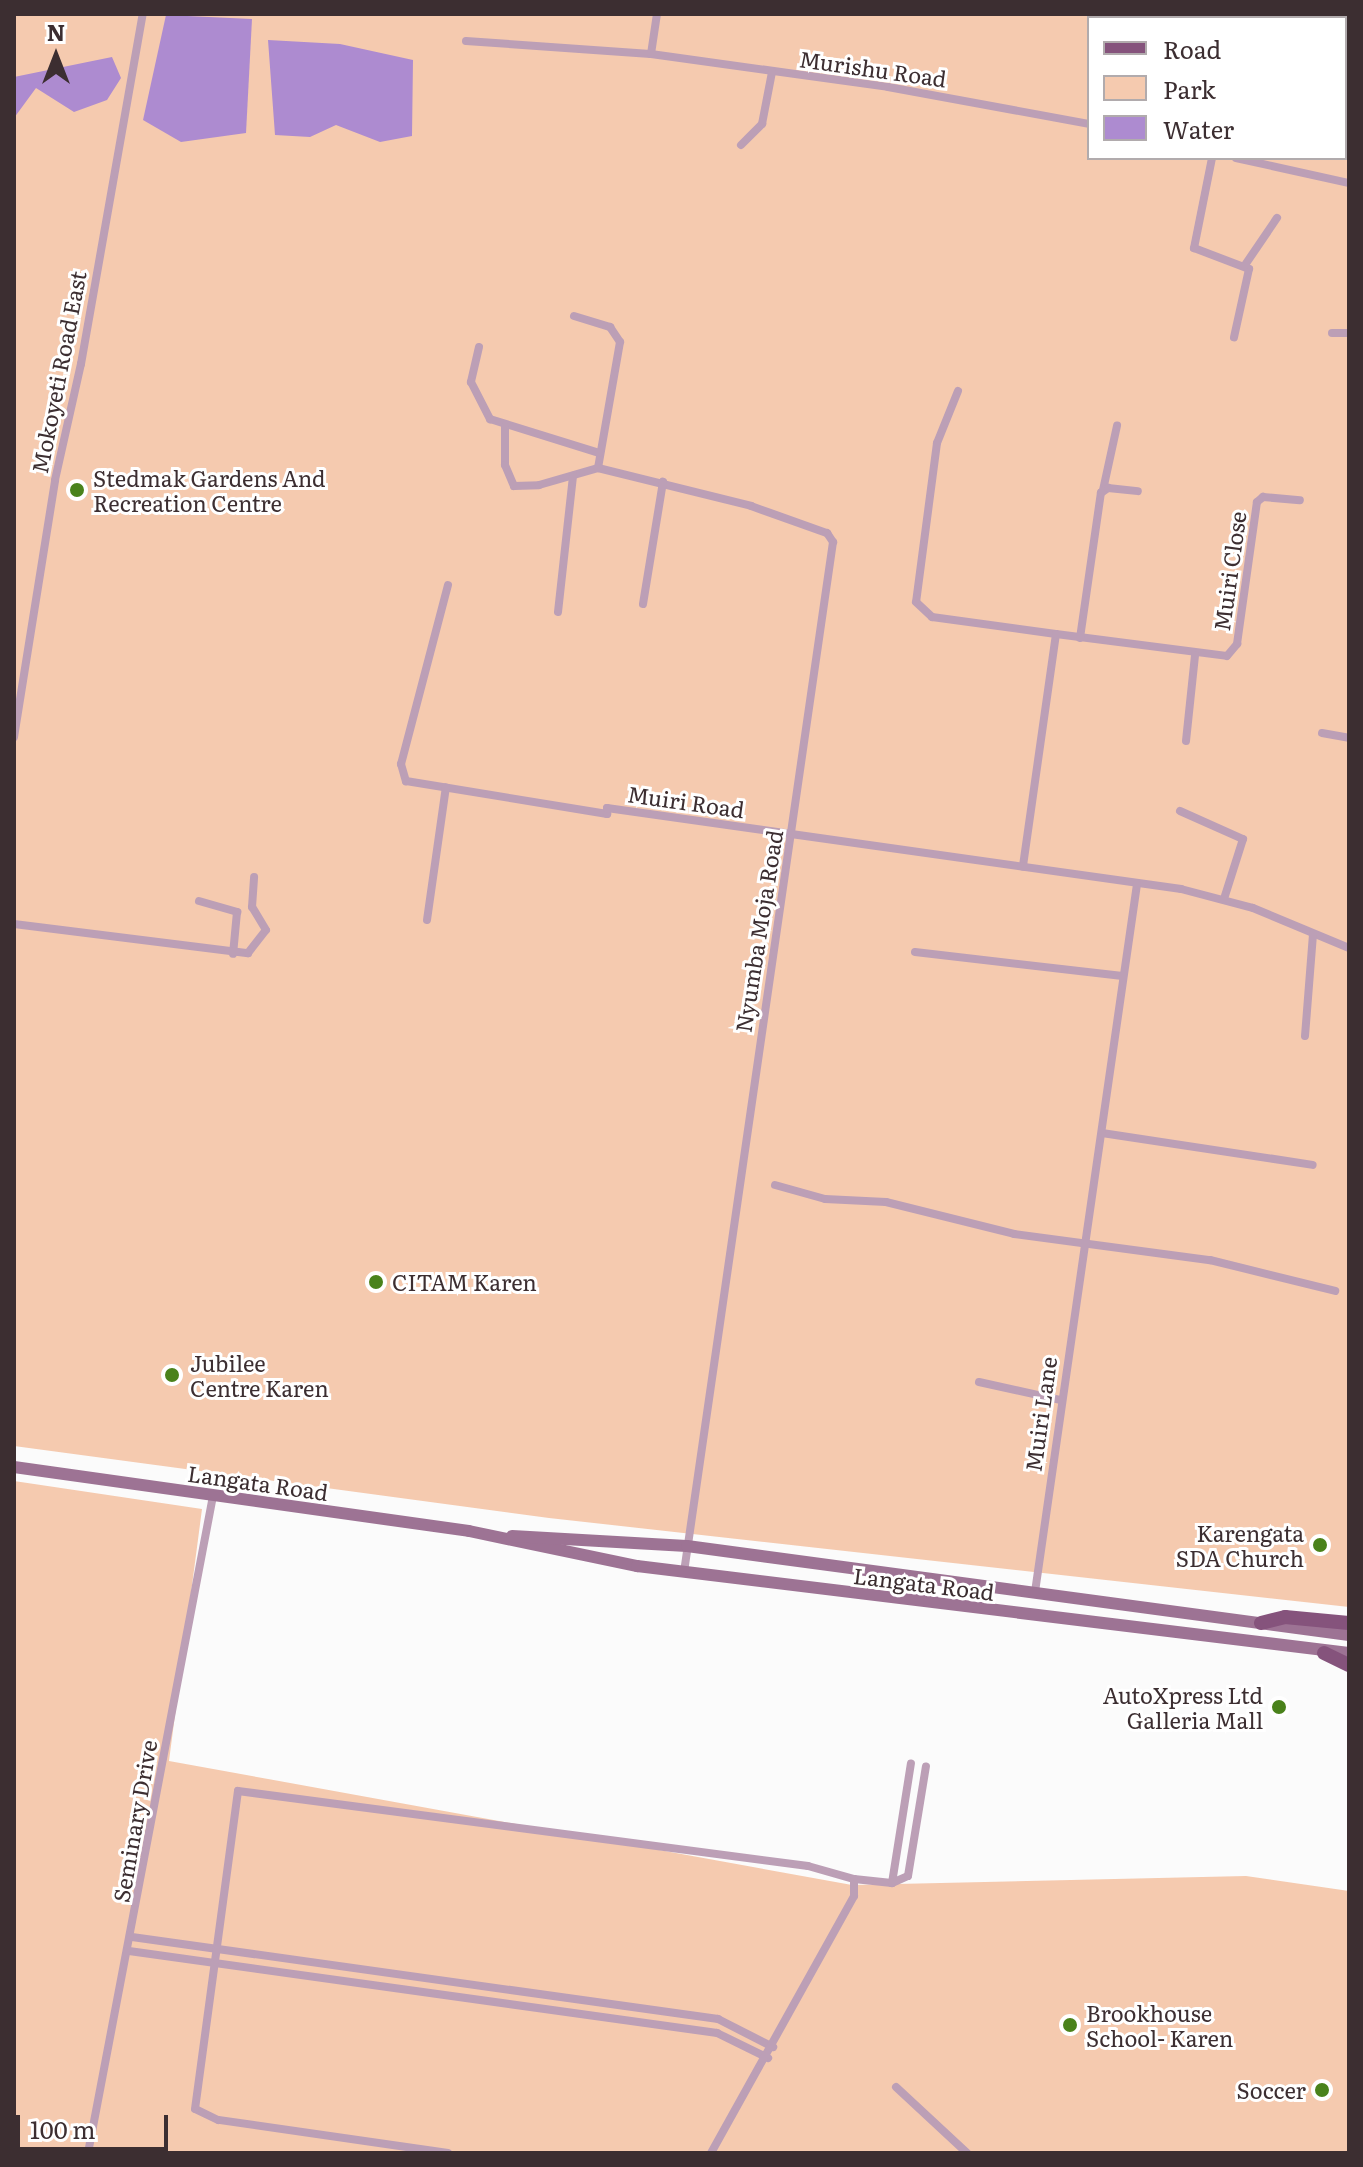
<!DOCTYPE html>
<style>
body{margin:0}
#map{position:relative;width:1363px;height:2167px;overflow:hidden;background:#fbfbfb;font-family:Literata,serif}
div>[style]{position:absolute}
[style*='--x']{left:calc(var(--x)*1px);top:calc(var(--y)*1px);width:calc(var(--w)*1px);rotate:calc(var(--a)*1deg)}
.green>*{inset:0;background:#f5caaf}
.water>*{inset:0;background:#ad8bd0}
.street>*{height:8px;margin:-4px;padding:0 4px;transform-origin:4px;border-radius:4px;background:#bc9fb6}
.secondary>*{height:12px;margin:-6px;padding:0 6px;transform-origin:6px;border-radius:6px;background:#9d7394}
.primary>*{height:14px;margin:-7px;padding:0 7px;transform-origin:7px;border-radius:7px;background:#85537c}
.dots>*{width:22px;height:22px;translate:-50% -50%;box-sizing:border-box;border:4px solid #fff;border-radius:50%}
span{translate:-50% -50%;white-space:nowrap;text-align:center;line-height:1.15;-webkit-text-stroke:6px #fff;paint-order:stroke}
.street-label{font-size:22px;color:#3c2e31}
.poi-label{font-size:22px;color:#3c2e31}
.left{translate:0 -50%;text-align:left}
.right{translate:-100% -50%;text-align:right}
.frame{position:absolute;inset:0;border:16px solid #3c2e31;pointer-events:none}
.legend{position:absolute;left:1087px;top:16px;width:260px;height:144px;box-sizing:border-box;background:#fff;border:2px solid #b1abad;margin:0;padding:10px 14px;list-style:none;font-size:24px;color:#3c2e31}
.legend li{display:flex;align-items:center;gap:16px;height:40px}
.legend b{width:40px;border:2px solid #b1abad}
.north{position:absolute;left:16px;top:16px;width:80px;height:80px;-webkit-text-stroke:6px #fff;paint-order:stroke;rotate:0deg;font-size:22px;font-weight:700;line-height:32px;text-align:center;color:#3c2e31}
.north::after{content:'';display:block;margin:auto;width:28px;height:36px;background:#3c2e31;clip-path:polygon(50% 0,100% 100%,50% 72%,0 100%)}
.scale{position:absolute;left:16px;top:2115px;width:152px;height:36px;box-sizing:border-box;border:4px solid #3c2e31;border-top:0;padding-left:10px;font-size:24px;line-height:28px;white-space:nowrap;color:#3c2e31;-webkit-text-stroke:6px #fff;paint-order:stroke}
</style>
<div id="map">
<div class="green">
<div style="clip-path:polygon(evenodd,14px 14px,1349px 14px,1349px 1607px,549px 1518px,14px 1446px,14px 14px,1089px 18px,1345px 18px,1345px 158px,1089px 158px,1089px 18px)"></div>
<div style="clip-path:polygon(14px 1481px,202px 1509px,169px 1761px,852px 1885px,1246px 1876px,1349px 1891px,1349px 2153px,14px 2153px)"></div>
</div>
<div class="water">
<div style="clip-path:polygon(166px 15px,252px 19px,246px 133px,181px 142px,143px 120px)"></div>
<div style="clip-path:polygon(268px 40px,340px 44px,413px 60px,412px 136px,380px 142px,336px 125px,310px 137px,275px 135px)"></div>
<div style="clip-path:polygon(112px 57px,121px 78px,107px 100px,74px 112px,36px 88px,14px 118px,14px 77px)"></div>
</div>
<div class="street">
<div style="--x:1345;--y:24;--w:4;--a:0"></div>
<div style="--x:466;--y:41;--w:185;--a:4"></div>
<div style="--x:651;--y:54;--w:239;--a:7.9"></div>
<div style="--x:888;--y:87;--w:204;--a:10.4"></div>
<div style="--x:651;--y:54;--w:40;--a:-81.5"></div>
<div style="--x:1345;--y:100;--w:24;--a:-81"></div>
<div style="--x:741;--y:145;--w:30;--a:-45"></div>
<div style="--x:762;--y:124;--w:53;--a:-79.1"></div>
<div style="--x:1212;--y:158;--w:92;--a:101.3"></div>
<div style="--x:1194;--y:248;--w:59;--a:20.9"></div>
<div style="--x:1249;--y:269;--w:70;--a:102.4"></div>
<div style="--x:1236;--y:158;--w:116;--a:12.5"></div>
<div style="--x:1245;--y:265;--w:57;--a:-55.8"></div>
<div style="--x:574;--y:316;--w:38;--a:17"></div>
<div style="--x:610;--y:327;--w:18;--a:56"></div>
<div style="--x:620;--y:342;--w:128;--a:99.9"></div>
<div style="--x:1332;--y:333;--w:17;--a:0"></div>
<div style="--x:479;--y:347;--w:36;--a:103"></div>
<div style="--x:471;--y:382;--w:42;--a:62.8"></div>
<div style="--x:490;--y:419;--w:114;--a:17.3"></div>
<div style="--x:958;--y:391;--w:56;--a:112"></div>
<div style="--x:937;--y:443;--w:160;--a:97.5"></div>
<div style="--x:916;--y:602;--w:22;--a:43"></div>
<div style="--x:932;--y:617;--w:125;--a:7.8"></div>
<div style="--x:1056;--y:634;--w:235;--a:98.1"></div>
<div style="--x:505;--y:427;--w:38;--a:90"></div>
<div style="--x:505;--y:465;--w:23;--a:67"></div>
<div style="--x:514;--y:486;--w:25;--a:-2"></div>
<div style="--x:539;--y:485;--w:61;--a:-16.1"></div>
<div style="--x:598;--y:468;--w:158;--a:13.9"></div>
<div style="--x:751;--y:506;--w:81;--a:19.6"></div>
<div style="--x:827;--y:533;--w:11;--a:56"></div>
<div style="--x:833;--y:542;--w:1041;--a:98.23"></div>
<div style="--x:1103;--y:490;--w:66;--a:-77.7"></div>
<div style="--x:448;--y:585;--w:185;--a:104.7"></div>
<div style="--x:401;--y:764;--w:18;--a:74"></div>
<div style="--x:406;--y:781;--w:204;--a:9.3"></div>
<div style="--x:607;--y:814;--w:6;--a:-90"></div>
<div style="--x:607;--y:808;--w:580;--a:8.03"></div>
<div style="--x:1181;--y:889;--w:74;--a:14.8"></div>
<div style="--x:1253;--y:908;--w:104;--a:22.6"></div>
<div style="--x:643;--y:604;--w:124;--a:-80.7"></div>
<div style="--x:558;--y:612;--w:137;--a:-83.7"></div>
<div style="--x:1056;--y:634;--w:172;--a:7.3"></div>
<div style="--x:1227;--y:656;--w:16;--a:-50"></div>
<div style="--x:1237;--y:644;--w:143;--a:-82"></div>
<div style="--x:1257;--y:502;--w:8;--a:-40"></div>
<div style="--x:1263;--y:497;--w:37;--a:5"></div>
<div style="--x:1080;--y:638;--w:147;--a:-81.8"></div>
<div style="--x:1101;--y:493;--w:9;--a:-36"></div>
<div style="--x:1108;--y:488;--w:30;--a:6"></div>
<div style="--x:1322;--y:733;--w:27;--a:10"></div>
<div style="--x:14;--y:737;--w:260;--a:-80.9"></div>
<div style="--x:55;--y:480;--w:119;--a:-77.4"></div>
<div style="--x:81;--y:364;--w:355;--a:-80"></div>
<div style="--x:1186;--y:741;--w:86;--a:-84"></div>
<div style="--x:1180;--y:811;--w:69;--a:24"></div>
<div style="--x:1243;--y:839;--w:63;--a:107.6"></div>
<div style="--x:199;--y:901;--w:40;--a:16"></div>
<div style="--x:237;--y:912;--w:42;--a:95.4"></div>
<div style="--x:427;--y:920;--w:134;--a:-81.9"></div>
<div style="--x:14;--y:924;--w:236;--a:7.1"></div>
<div style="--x:248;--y:953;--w:29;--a:-52"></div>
<div style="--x:266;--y:930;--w:27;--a:-121"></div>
<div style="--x:252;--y:907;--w:30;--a:-86"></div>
<div style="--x:915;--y:952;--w:209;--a:6.6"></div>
<div style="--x:1305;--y:1036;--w:102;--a:-85.5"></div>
<div style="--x:1102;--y:1133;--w:213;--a:8.6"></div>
<div style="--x:775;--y:1185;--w:52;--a:15.6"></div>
<div style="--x:825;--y:1199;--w:61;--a:2.8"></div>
<div style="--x:886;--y:1202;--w:132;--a:14"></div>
<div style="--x:1014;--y:1234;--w:198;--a:7.6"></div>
<div style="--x:1210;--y:1260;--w:129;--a:13.9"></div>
<div style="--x:979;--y:1382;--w:84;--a:12.4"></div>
<div style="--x:1035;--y:1592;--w:715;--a:-81.8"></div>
<div style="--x:892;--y:1883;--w:121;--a:-81"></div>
<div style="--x:132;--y:1937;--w:592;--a:7.97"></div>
<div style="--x:718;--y:2019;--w:62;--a:27"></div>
<div style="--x:129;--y:1951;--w:594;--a:7.94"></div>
<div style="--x:717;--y:2033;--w:57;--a:26.1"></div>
<div style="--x:896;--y:2087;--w:97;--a:42.9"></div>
<div style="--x:88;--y:2153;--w:669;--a:-79.23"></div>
<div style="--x:448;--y:2153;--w:232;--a:-171.8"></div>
<div style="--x:218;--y:2120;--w:25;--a:-154"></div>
<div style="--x:195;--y:2109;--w:321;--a:-82.3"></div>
<div style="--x:238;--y:1791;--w:575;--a:7.5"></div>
<div style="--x:808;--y:1866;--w:48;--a:15.8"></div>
<div style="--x:854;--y:1879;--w:38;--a:6"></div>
<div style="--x:892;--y:1883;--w:17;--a:-24"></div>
<div style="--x:908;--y:1876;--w:111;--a:-80.7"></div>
<div style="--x:711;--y:2153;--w:294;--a:-60.9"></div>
<div style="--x:854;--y:1896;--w:17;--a:-90"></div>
</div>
<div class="secondary">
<div style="--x:14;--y:1467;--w:459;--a:8"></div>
<div style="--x:469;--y:1531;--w:172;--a:11.8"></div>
<div style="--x:637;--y:1566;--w:717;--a:6.97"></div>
<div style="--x:512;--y:1536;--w:175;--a:3.3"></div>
<div style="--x:687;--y:1546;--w:668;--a:7.66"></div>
</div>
<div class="primary">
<div style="--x:1261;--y:1623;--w:25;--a:-14"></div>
<div style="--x:1285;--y:1617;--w:64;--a:5.4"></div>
<div style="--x:1324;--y:1653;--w:28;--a:26"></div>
</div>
<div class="dots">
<div style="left:77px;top:490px;background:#4a821b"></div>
<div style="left:376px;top:1282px;background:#4a821b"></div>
<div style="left:172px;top:1375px;background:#4a821b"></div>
<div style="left:1320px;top:1545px;background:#4a821b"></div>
<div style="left:1279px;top:1707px;background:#4a821b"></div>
<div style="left:1070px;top:2025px;background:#4a821b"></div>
<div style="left:1322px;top:2090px;background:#4a821b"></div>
</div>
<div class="street-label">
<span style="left:873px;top:68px;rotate:8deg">Murishu Road</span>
<span style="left:58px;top:372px;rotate:-79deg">Mokoyeti Road East</span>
<span style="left:1229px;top:571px;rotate:-82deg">Muiri Close</span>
<span style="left:686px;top:801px;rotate:8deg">Muiri Road</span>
<span style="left:758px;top:931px;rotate:-81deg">Nyumba Moja Road</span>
<span style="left:1040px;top:1414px;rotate:-82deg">Muiri Lane</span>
<span style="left:258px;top:1482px;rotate:8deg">Langata Road</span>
<span style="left:924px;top:1583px;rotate:7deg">Langata Road</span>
<span style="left:134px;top:1821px;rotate:-80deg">Seminary Drive</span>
</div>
<div class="poi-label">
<span class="left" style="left:93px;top:490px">Stedmak Gardens And<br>Recreation Centre</span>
<span class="left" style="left:392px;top:1282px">CITAM Karen</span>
<span class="left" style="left:190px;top:1375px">Jubilee<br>Centre Karen</span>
<span class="right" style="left:1304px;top:1545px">Karengata<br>SDA Church</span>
<span class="right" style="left:1263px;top:1707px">AutoXpress Ltd<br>Galleria Mall</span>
<span class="left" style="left:1086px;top:2025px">Brookhouse<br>School- Karen</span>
<span class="right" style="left:1306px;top:2090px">Soccer</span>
</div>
<div class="frame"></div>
<ul class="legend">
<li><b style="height:10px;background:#85537c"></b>Road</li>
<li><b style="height:22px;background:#f5caaf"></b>Park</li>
<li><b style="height:22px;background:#ad8bd0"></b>Water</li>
</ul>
<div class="north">N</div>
<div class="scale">100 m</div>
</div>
